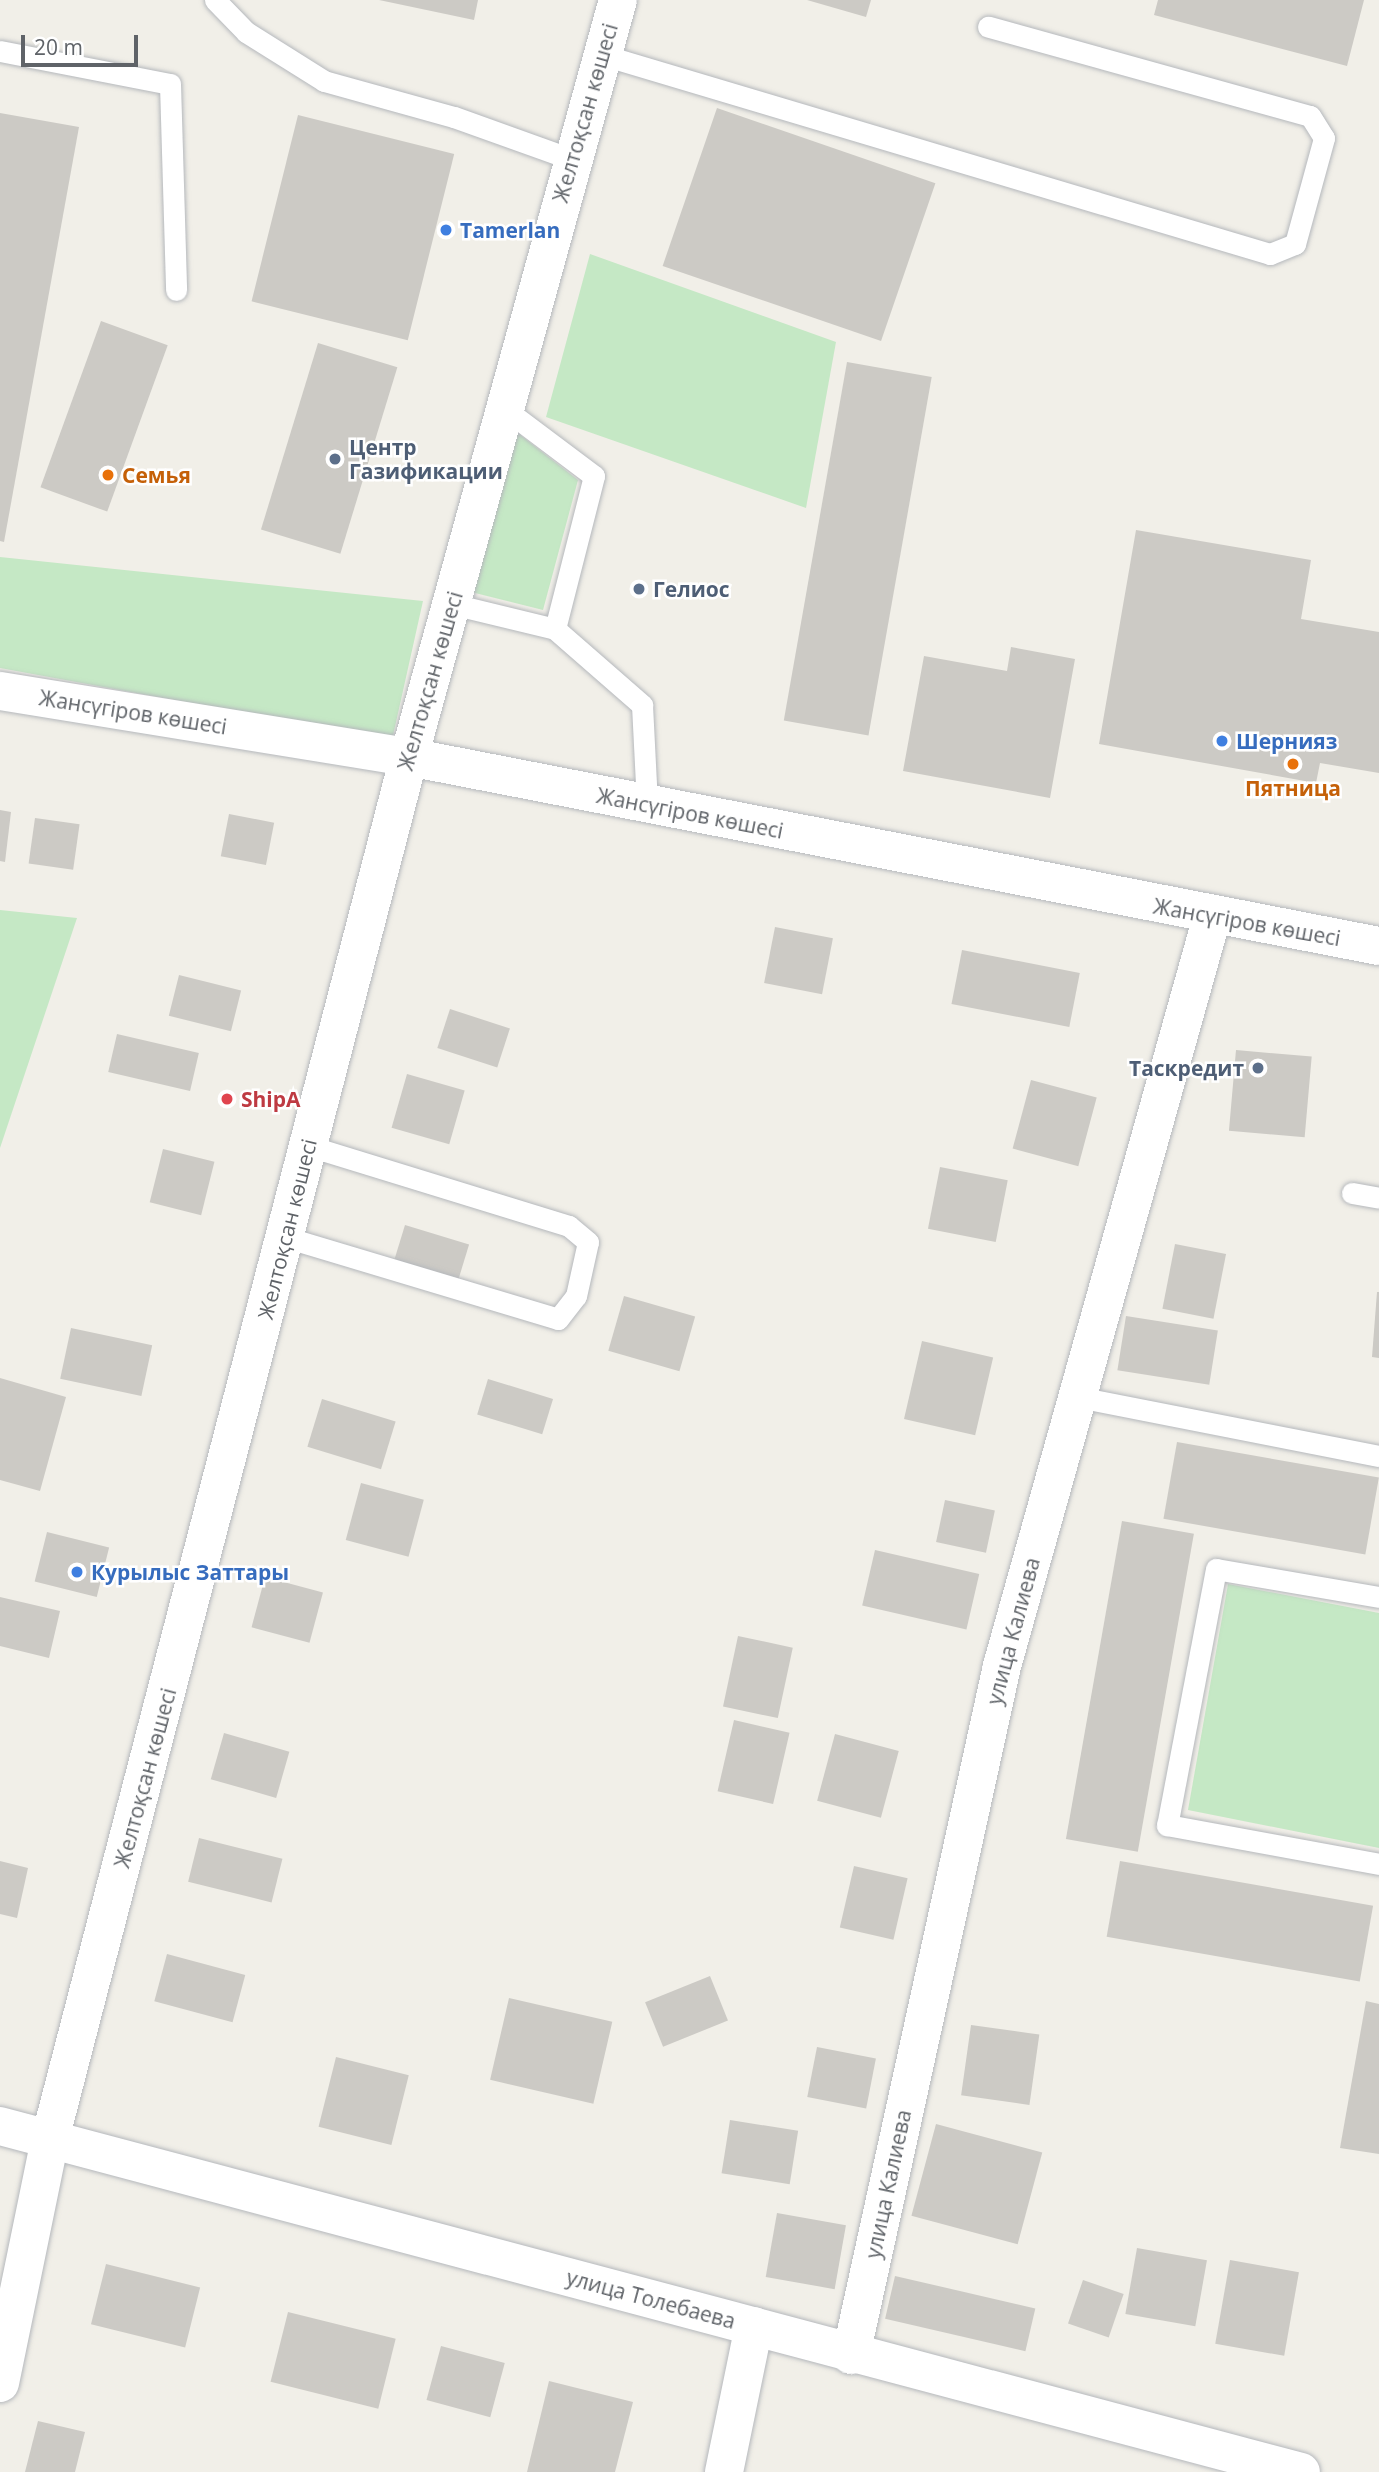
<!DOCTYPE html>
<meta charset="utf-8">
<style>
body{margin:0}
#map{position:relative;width:1379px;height:2472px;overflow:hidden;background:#f1efe8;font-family:"Open Sans",sans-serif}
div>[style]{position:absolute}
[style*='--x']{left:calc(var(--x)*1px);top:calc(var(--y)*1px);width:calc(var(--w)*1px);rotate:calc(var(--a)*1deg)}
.green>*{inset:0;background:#c5e8c5}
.building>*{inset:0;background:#cccac5;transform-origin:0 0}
.roads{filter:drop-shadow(0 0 2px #b5b8bc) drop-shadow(0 0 2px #b5b8bc)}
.lane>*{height:21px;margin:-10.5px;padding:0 10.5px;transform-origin:10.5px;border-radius:10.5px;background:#fff}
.street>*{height:38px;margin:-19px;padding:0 19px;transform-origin:19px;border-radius:19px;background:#fff}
.secondary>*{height:38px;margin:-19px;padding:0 19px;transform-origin:19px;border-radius:19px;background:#fff}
.dots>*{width:19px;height:19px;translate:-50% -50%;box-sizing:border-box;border:4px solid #fff;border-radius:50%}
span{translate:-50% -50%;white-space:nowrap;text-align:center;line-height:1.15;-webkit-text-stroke:5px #fff;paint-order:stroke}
.street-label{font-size:21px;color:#5f6368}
.shop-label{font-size:21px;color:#366cbe;font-weight:700}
.left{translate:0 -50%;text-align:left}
.service-label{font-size:21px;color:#4e5e75;font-weight:700}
.right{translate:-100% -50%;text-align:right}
.food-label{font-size:21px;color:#c56008;font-weight:700}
.health-label{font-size:21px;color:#be3a42;font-weight:700}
.scale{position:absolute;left:21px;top:35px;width:117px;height:32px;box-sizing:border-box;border:4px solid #5f6368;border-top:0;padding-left:9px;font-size:21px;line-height:24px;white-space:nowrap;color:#5f6368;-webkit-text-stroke:5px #fff;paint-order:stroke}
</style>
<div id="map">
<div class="green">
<div style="clip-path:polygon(590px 254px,836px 342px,806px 508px,546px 417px)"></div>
<div style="clip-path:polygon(510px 427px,578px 480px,543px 610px,471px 592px)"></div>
<div style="clip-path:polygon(0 557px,423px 601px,392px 740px,0 668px)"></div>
<div style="clip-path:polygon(0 910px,77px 918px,0 1148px)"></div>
<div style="clip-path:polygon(1228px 1584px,1379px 1613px,1379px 1848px,1188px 1810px)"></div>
</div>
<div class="building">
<div style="clip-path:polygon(379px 0,478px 0,474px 20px)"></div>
<div style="clip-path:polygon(807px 0,871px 0,866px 17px)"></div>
<div style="clip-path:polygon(1158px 0,1364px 0,1347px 66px,1154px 15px)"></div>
<div style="left:717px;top:108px;width:231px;height:167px;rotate:19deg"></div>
<div style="clip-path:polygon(0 113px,79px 127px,4px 542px,0 541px)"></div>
<div style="left:298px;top:115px;width:161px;height:192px;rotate:14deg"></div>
<div style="left:101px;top:321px;width:71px;height:177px;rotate:20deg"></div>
<div style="left:318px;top:343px;width:83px;height:195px;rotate:17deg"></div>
<div style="left:847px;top:362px;width:86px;height:364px;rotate:10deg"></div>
<div style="clip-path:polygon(1136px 530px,1311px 560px,1301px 619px,1379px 632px,1379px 773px,1320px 763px,1316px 783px,1099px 744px)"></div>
<div style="clip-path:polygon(1011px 647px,1075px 659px,1050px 798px,903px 771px,924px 656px,1007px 671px)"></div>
<div style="clip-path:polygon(0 810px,11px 812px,5px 862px,0 861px)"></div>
<div style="left:229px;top:814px;width:46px;height:43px;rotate:11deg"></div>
<div style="left:35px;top:818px;width:45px;height:46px;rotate:8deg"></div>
<div style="left:775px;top:927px;width:59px;height:57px;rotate:11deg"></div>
<div style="left:962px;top:950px;width:120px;height:55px;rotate:11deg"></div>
<div style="left:179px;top:975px;width:64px;height:42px;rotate:14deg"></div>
<div style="left:450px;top:1009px;width:63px;height:41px;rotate:18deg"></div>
<div style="left:117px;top:1034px;width:84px;height:39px;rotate:13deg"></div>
<div style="left:1236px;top:1050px;width:76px;height:81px;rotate:5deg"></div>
<div style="left:407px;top:1074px;width:60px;height:56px;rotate:16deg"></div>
<div style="left:1031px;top:1080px;width:68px;height:71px;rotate:15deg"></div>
<div style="left:163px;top:1149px;width:53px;height:55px;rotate:14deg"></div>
<div style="left:940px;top:1167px;width:69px;height:63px;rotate:11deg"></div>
<div style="left:405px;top:1225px;width:67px;height:38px;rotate:17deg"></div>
<div style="left:1175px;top:1244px;width:52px;height:66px;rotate:11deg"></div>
<div style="clip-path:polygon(1377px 1292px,1379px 1292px,1379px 1358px,1372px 1357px)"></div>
<div style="left:624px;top:1296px;width:74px;height:57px;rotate:16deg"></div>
<div style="left:1126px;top:1316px;width:93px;height:55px;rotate:9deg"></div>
<div style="left:71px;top:1328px;width:83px;height:52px;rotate:12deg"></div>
<div style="left:922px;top:1341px;width:73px;height:80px;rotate:13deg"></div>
<div style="clip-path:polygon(0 1378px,66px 1397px,40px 1491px,0 1480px)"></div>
<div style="left:488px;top:1379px;width:68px;height:37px;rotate:17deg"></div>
<div style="left:322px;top:1399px;width:77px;height:50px;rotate:17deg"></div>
<div style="left:1177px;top:1442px;width:205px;height:78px;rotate:10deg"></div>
<div style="left:361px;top:1483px;width:65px;height:59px;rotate:15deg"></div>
<div style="left:945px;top:1500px;width:51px;height:43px;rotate:12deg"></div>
<div style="left:1122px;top:1521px;width:73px;height:323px;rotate:10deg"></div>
<div style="left:47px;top:1532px;width:64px;height:51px;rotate:14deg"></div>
<div style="left:875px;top:1550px;width:107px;height:57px;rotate:13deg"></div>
<div style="left:265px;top:1577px;width:60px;height:52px;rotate:15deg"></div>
<div style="clip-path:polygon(0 1597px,60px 1611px,49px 1658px,0 1646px)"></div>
<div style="left:738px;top:1636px;width:56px;height:72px;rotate:12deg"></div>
<div style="left:734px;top:1720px;width:57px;height:73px;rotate:13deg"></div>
<div style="left:224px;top:1733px;width:68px;height:48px;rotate:16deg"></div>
<div style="left:835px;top:1734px;width:66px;height:69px;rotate:15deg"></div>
<div style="left:199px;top:1838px;width:86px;height:45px;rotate:14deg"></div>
<div style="clip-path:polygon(0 1861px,28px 1868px,17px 1918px,0 1914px)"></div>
<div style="left:1120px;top:1861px;width:257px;height:77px;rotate:10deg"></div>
<div style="left:854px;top:1866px;width:55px;height:63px;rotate:13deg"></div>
<div style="left:167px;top:1954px;width:81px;height:49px;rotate:15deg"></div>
<div style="left:710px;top:1976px;width:48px;height:70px;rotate:68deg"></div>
<div style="left:509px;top:1998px;width:106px;height:84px;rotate:13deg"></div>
<div style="clip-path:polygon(1366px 2001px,1379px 2004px,1379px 2154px,1340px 2148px)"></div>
<div style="left:971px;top:2025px;width:69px;height:71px;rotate:8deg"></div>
<div style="left:817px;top:2047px;width:60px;height:51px;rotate:11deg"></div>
<div style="left:336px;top:2057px;width:75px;height:72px;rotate:14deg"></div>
<div style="left:730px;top:2120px;width:69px;height:54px;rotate:9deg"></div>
<div style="left:936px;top:2124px;width:110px;height:95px;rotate:15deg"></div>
<div style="left:777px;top:2213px;width:70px;height:65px;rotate:10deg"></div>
<div style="left:1137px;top:2248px;width:71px;height:67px;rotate:10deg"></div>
<div style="left:1230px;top:2260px;width:70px;height:85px;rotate:10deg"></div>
<div style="left:106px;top:2264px;width:97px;height:62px;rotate:14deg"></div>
<div style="left:895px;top:2276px;width:144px;height:44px;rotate:13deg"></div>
<div style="left:1083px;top:2280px;width:43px;height:46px;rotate:19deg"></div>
<div style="left:288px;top:2312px;width:111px;height:72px;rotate:14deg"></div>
<div style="left:441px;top:2346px;width:66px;height:56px;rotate:15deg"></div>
<div style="clip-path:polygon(549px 2381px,633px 2402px,615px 2472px,527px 2472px)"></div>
<div style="clip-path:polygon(38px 2421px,85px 2432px,75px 2472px,25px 2472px)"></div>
</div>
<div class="roads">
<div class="lane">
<div style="--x:215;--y:0;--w:45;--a:45.9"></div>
<div style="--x:246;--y:32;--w:92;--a:32.1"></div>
<div style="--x:324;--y:81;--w:135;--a:15.5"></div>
<div style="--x:454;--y:117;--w:124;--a:19.7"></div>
<div style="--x:0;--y:51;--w:173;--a:11"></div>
<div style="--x:170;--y:84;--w:206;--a:88.3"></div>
<div style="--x:603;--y:55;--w:696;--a:16.61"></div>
<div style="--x:1270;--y:254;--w:27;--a:-22"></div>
<div style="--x:1295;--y:244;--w:110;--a:-74.7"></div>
<div style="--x:1324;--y:138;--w:26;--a:-122"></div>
<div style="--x:1310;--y:116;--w:334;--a:-164.5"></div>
<div style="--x:452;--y:604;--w:106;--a:13.6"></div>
<div style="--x:555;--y:629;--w:158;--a:-75.7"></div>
<div style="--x:594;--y:476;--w:115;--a:-143.1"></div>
<div style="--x:555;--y:629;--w:116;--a:41.1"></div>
<div style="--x:642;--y:705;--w:99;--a:87.1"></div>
<div style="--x:1352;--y:1193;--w:27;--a:10"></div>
<div style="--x:285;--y:1237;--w:285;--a:16.7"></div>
<div style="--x:558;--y:1319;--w:29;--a:-52"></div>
<div style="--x:576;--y:1296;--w:55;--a:-77.5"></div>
<div style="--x:588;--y:1242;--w:25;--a:-140"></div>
<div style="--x:569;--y:1226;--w:272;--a:-162.9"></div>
<div style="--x:1078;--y:1397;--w:307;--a:11.1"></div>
<div style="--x:1379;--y:1597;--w:165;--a:-170.3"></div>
<div style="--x:1216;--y:1569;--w:261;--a:100.8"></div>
<div style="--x:1167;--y:1825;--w:216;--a:10.4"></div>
</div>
<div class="street">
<div style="--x:0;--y:2126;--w:1346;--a:14.89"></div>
<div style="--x:851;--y:2355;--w:705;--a:-77.64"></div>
<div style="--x:1002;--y:1666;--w:778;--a:-74.34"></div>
<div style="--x:724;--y:2472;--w:149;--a:-78.4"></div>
</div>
<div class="secondary">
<div style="--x:0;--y:691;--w:414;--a:9.2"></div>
<div style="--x:409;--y:757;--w:988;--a:11.03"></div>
<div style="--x:0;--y:2383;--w:249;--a:-78.4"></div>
<div style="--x:50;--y:2139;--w:1428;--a:-75.44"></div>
<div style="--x:409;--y:757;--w:785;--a:-74.57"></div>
</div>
</div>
<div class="dots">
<div style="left:446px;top:230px;background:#3f7fe0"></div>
<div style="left:335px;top:459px;background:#5c6f8a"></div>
<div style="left:108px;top:475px;background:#e8710a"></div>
<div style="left:639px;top:589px;background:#5c6f8a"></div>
<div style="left:1222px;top:741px;background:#3f7fe0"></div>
<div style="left:1293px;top:764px;background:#e8710a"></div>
<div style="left:1258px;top:1068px;background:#5c6f8a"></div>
<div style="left:227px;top:1099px;background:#e0444e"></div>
<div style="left:77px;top:1572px;background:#3f7fe0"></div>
</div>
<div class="street-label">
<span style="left:585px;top:113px;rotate:-74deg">Желтоқсан көшесі</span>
<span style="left:430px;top:681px;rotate:-74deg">Желтоқсан көшесі</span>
<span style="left:133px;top:712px;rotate:9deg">Жансүгіров көшесі</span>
<span style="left:690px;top:813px;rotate:11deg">Жансүгіров көшесі</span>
<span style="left:1247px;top:922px;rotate:10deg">Жансүгіров көшесі</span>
<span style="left:287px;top:1229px;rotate:-76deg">Желтоқсан көшесі</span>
<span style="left:1013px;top:1631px;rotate:-75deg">улица Калиева</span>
<span style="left:145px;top:1778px;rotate:-75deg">Желтоқсан көшесі</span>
<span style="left:888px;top:2184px;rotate:-78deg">улица Калиева</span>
<span style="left:651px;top:2299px;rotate:15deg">улица Толебаева</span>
</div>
<div class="shop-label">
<span class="left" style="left:460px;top:230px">Tamerlan</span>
<span class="left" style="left:1236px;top:741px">Шернияз</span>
<span class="left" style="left:91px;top:1572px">Курылыс Заттары</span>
</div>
<div class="service-label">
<span class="left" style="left:349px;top:459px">Центр<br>Газификации</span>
<span class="left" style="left:653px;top:589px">Гелиос</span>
<span class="right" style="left:1244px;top:1068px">Таскредит</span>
</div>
<div class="food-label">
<span class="left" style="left:122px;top:475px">Семья</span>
<span style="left:1293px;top:788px">Пятница</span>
</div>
<div class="health-label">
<span class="left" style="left:241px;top:1099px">ShipA</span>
</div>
<div class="scale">20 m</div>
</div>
